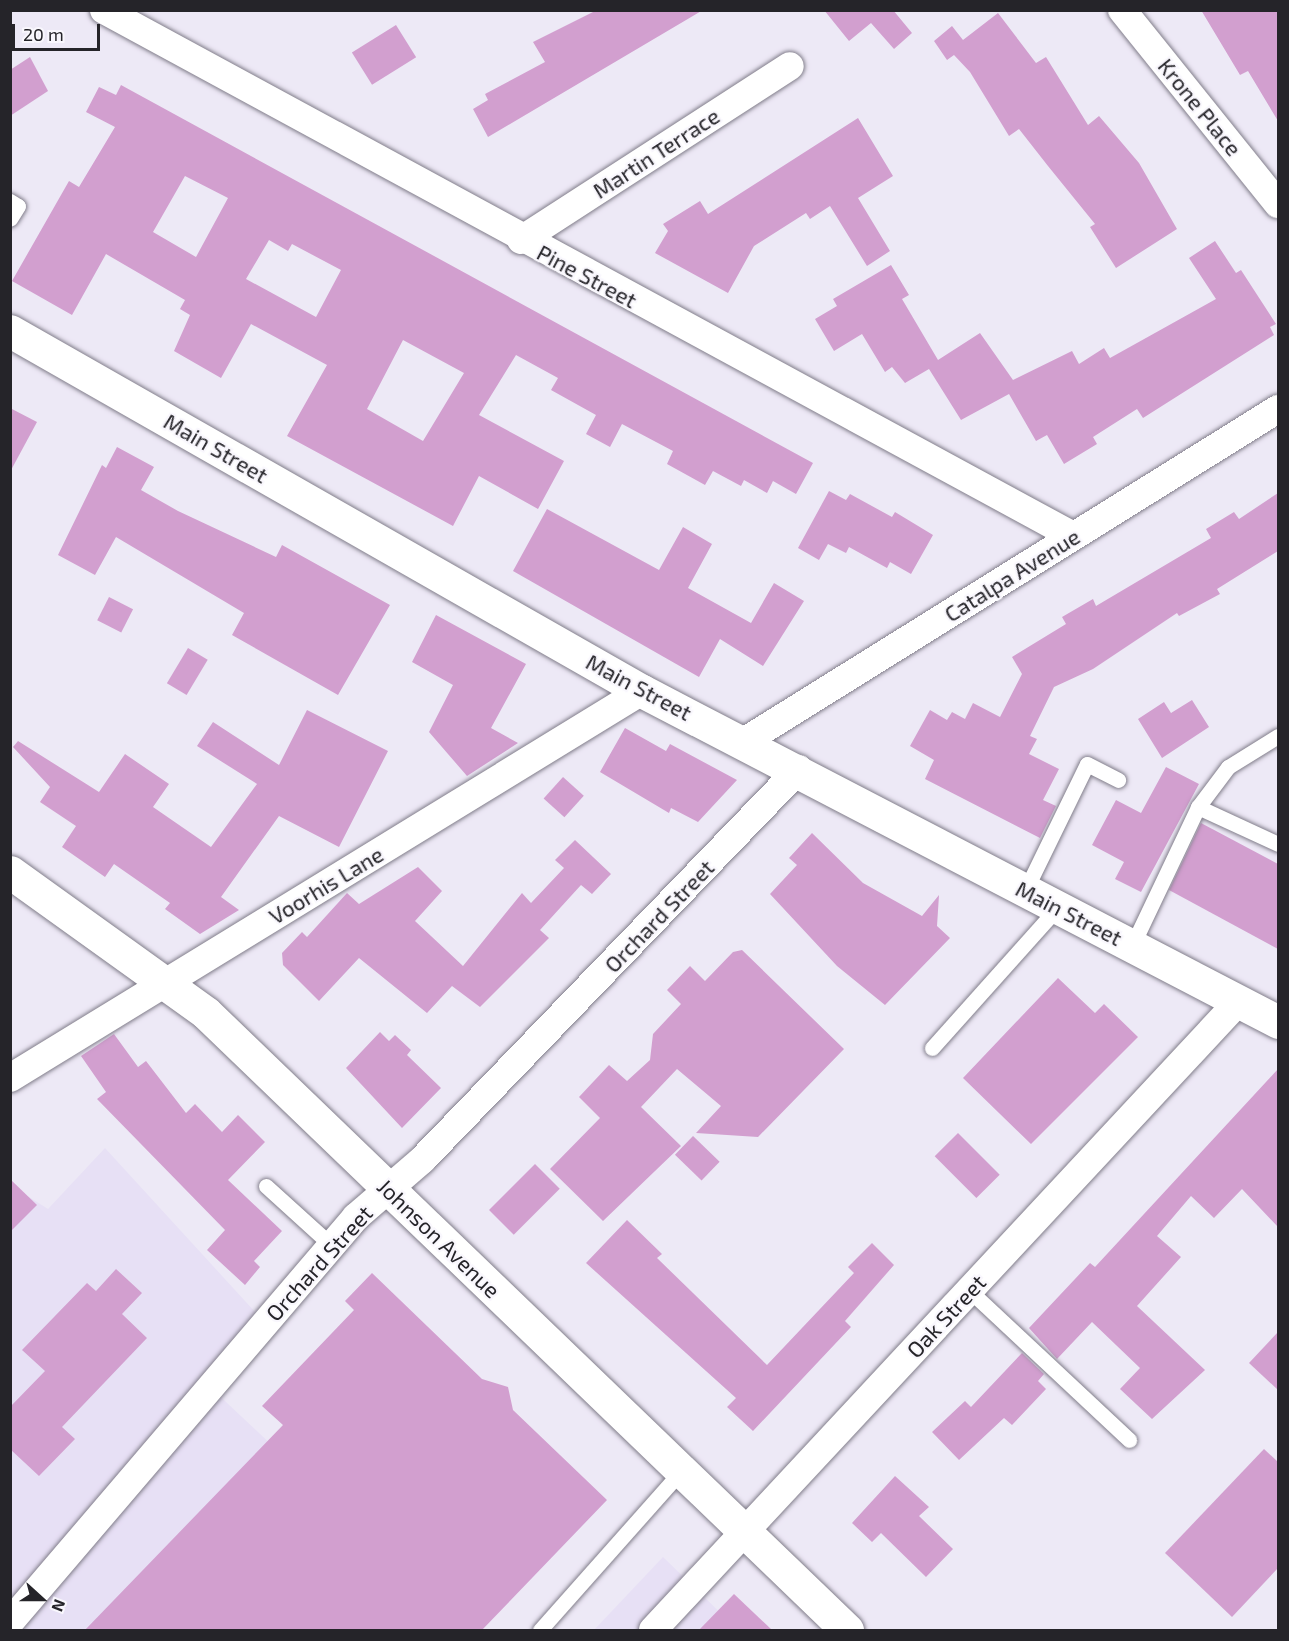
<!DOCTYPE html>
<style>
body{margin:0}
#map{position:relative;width:1289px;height:1641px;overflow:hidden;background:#ede9f6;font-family:"Exo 2",sans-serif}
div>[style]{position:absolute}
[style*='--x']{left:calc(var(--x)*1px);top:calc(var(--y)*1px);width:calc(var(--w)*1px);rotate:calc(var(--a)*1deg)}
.built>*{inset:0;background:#e7e0f5}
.building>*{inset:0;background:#d29fcf;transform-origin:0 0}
.roads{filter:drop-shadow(0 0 2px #817d8a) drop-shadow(0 0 2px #817d8a)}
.lane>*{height:15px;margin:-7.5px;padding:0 7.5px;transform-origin:7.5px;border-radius:7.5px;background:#fff}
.street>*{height:28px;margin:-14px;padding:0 14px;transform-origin:14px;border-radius:14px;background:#fff}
.secondary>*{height:33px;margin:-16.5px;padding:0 16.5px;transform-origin:16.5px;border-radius:16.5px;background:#fff}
span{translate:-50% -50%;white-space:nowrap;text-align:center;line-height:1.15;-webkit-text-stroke:4.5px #f9f7fd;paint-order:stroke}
.street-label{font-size:22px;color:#252429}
.frame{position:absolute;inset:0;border:12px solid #252429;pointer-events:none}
.north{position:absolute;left:12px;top:1569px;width:60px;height:60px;-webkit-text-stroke:4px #f9f7fd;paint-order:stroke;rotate:111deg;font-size:16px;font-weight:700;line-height:24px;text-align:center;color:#252429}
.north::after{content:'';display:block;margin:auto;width:21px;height:27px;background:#252429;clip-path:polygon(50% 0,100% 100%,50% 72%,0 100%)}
.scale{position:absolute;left:12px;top:24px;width:88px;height:27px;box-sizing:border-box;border:3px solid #252429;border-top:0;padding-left:8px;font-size:18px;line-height:21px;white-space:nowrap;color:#252429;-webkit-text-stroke:4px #f9f7fd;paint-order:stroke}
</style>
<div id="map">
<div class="built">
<div style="clip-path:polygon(105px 1148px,267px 1325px,208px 1385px,468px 1630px,11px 1630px,10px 1185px,48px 1209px)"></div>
<div style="clip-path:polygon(663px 1557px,738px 1630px,594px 1630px)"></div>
</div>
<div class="building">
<div style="clip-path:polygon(597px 10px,703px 10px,488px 137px,473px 109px,488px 100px,485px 94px,545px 62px,533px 42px)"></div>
<div style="clip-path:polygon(824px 10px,893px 10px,912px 33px,894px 49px,871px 23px,849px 41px)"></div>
<div style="clip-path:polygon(1201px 10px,1278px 10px,1278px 121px,1248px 71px,1240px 75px)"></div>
<div style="clip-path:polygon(998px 13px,1036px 63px,1046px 57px,1088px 125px,1099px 116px,1139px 163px,1177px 229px,1116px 268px,1090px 227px,1095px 224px,1048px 166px,1019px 129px,1009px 136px,970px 72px,954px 55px,947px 60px,934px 41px,952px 26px,963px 40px)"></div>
<div style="left:396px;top:25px;width:38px;height:52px;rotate:58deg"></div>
<div style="clip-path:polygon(30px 57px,48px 91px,10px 116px,10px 70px)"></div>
<div style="clip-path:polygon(evenodd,121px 85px,813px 463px,796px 494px,773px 481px,767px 493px,744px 480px,741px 486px,713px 471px,705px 485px,667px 464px,673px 451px,622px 424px,610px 447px,586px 434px,596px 415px,551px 390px,558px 378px,516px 355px,479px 415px,564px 461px,538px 509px,479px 476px,453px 526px,287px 436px,327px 365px,251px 324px,221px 378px,174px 351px,190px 315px,180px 309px,185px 300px,106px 254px,72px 315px,12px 281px,69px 181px,79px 187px,115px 127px,86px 112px,99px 87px,116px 95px,121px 85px,185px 176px,228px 198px,196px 257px,153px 232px,185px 176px,121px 85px,269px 240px,288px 251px,292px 244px,341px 270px,316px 317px,246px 279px,269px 240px,121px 85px,403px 340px,464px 373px,423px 441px,367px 409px,403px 340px)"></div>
<div style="clip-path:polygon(858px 118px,893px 176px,858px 198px,890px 251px,867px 266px,830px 206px,810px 219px,806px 213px,754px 246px,728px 293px,655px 253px,668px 231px,663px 224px,700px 201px,708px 214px)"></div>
<div style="clip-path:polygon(1215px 241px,1236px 273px,1241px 270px,1276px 324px,1270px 327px,1274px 335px,1143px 418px,1137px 409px,1093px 437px,1097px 444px,1064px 464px,1047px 435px,1036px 441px,1009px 394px,961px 420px,929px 369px,905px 383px,892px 367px,885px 372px,862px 334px,834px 351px,815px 319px,837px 306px,833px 299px,891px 265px,909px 295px,902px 299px,938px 360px,980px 333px,1013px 380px,1072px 351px,1079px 364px,1104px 348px,1110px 358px,1216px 299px,1189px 258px)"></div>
<div style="clip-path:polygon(10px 408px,37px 422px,10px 472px)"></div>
<div style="clip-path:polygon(117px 447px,154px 467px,141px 490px,178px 511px,276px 557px,282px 545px,390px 605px,338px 695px,232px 635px,244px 613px,116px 537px,95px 575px,58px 555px,102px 465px,106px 468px)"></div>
<div style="clip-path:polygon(829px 491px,846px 500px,850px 494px,892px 517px,895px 512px,933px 535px,911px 574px,890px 562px,887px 568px,849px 547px,846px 553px,828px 544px,819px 560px,798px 548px)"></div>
<div style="clip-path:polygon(1278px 493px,1278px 551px,1217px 589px,1220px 594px,1179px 616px,1177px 613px,1093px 669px,1054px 687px,1030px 736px,1037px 739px,1029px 754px,1059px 769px,1043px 800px,1056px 806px,1040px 838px,925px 779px,934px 760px,910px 746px,930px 710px,947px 720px,952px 712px,965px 719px,973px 703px,1000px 717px,1022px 674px,1012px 657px,1066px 624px,1062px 617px,1093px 599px,1096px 606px,1211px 538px,1206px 529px,1234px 512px,1239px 519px)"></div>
<div style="clip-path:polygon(547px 509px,659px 570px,683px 527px,712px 544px,688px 588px,751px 623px,774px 583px,804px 601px,763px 666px,720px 639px,699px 677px,513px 571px)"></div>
<div style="left:109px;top:597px;width:27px;height:26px;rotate:27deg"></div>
<div style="clip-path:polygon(436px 615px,526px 664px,491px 728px,518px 743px,467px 776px,429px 732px,453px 685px,412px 662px)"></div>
<div style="left:188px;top:648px;width:23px;height:41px;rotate:31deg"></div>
<div style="clip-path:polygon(1192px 700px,1209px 727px,1162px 758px,1138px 719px,1164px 702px,1171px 713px)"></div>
<div style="clip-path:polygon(307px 710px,388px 751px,339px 847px,279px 816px,221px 897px,239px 910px,200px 934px,165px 909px,170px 903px,114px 864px,105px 877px,62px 847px,76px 826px,40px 802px,50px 787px,13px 747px,18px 741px,99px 792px,125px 754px,169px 784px,153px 807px,211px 847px,257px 784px,197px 746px,213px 722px,279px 765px)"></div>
<div style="clip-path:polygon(625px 728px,666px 751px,670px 744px,737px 780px,698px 822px,671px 808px,669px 813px,600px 772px)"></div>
<div style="clip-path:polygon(1166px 767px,1199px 784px,1141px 892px,1115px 879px,1124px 862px,1092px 845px,1116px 800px,1141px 813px)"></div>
<div style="left:563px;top:777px;width:28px;height:29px;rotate:42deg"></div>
<div style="clip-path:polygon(1201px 823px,1278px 864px,1278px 949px,1169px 890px)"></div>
<div style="clip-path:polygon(812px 833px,863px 883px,922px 916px,939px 895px,937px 926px,950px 938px,885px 1005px,837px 966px,770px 894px,797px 865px,789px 858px)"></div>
<div style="clip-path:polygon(575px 840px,611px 874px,592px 894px,581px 885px,540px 930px,549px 938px,480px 1007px,452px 986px,427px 1013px,359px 958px,319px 1001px,283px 965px,282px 953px,302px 932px,307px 937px,347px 893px,359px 904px,418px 867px,442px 891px,415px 921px,463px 966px,522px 893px,531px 903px,564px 868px,555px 860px)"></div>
<div style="clip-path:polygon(742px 950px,844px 1049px,758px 1137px,696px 1133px,721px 1106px,677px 1069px,641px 1107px,681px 1146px,603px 1221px,550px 1169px,600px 1118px,579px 1097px,609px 1065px,627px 1081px,650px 1060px,653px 1034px,681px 1004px,667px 990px,690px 966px,705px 981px,733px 952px)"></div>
<div style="clip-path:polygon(1058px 978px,1095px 1013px,1104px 1004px,1138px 1037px,1031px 1144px,963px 1078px)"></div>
<div style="clip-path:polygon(380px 1032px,389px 1041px,395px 1035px,411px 1050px,407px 1055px,441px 1088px,402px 1128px,346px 1068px)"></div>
<div style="clip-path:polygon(114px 1034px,138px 1067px,146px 1061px,186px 1113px,195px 1104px,222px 1132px,238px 1115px,265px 1142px,228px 1180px,282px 1231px,254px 1261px,260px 1267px,245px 1285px,207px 1250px,225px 1230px,97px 1099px,106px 1092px,81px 1056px)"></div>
<div style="clip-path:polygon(1278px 1069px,1278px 1227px,1242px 1189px,1214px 1218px,1191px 1196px,1157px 1236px,1181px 1257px,1137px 1306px,1205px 1370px,1152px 1419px,1120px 1389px,1140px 1368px,1092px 1322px,1057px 1359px,1029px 1328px,1090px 1263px,1095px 1267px)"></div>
<div style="left:958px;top:1133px;width:59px;height:33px;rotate:45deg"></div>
<div style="left:693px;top:1136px;width:37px;height:26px;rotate:44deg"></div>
<div style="left:535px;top:1164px;width:35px;height:65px;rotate:45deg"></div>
<div style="clip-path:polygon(10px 1179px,37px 1205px,10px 1232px)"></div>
<div style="clip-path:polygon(627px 1220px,662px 1254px,657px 1258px,767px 1365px,854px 1273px,848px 1267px,872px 1243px,894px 1265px,845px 1321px,851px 1327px,753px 1431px,727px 1407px,736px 1398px,586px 1263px)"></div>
<div style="clip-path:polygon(116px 1269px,142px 1293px,122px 1314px,147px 1338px,62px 1427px,75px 1439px,39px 1476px,10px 1449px,10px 1407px,45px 1371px,22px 1350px,87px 1283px,96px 1291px)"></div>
<div style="clip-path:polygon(372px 1273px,482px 1379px,508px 1387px,513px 1410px,607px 1500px,482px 1630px,85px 1630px,283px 1425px,262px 1406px,354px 1310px,345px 1301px)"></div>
<div style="clip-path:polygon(1278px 1332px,1278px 1390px,1249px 1363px)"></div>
<div style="clip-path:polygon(1022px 1353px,1044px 1374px,1038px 1381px,1046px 1389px,1012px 1425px,1004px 1418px,959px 1460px,932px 1432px,965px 1401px,971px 1407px)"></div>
<div style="clip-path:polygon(1264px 1449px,1278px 1462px,1278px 1568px,1232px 1617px,1165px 1553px)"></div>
<div style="clip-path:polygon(895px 1476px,929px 1507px,919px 1516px,953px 1549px,926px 1577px,881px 1533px,872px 1542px,852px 1523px)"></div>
<div style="clip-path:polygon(734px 1594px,772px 1630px,699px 1630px)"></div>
</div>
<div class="roads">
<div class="lane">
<div style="--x:10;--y:201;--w:9;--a:32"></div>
<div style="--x:18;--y:206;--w:15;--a:122"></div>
<div style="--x:1198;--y:807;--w:50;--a:-53.1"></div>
<div style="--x:1228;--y:767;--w:59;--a:-31.8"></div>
<div style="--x:1025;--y:891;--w:141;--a:-64"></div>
<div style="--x:1087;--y:764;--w:35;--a:27"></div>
<div style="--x:1132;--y:946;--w:154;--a:-64.6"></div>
<div style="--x:1198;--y:807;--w:88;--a:24.8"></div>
<div style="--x:932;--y:1048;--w:188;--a:-48.2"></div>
<div style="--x:266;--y:1186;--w:88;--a:42.2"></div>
<div style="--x:970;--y:1291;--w:218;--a:43.1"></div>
<div style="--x:540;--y:1630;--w:213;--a:-48.4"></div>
</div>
<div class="street">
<div style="--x:104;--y:10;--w:1103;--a:28.49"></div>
<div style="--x:1122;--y:10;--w:249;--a:51.2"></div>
<div style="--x:521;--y:240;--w:320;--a:-32.9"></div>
<div style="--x:745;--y:741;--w:628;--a:-31.92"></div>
<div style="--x:10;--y:1078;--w:741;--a:-31.48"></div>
<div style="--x:10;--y:1622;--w:533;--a:-49.49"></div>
<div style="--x:356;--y:1217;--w:87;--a:-40.8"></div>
<div style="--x:422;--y:1160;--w:543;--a:-46.04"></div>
<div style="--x:653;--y:1630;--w:860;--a:-47.03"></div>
</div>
<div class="secondary">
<div style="--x:10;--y:331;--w:727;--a:29.67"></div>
<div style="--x:642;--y:691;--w:717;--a:27.49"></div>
<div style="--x:10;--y:872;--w:241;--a:35.7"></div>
<div style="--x:206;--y:1013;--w:890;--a:43.91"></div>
</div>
</div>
<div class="street-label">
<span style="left:1200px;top:107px;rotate:51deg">Krone Place</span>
<span style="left:656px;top:153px;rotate:-33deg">Martin Terrace</span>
<span style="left:587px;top:276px;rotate:28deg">Pine Street</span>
<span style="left:216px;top:448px;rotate:30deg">Main Street</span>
<span style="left:1012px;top:575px;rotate:-32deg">Catalpa Avenue</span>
<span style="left:639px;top:687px;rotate:28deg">Main Street</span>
<span style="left:326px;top:885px;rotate:-31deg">Voorhis Lane</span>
<span style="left:1069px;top:913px;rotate:27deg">Main Street</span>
<span style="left:659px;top:916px;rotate:-46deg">Orchard Street</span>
<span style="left:439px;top:1238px;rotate:44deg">Johnson Avenue</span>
<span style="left:319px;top:1263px;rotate:-48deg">Orchard Street</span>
<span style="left:946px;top:1316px;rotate:-47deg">Oak Street</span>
</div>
<div class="frame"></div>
<div class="north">N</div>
<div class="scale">20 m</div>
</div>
